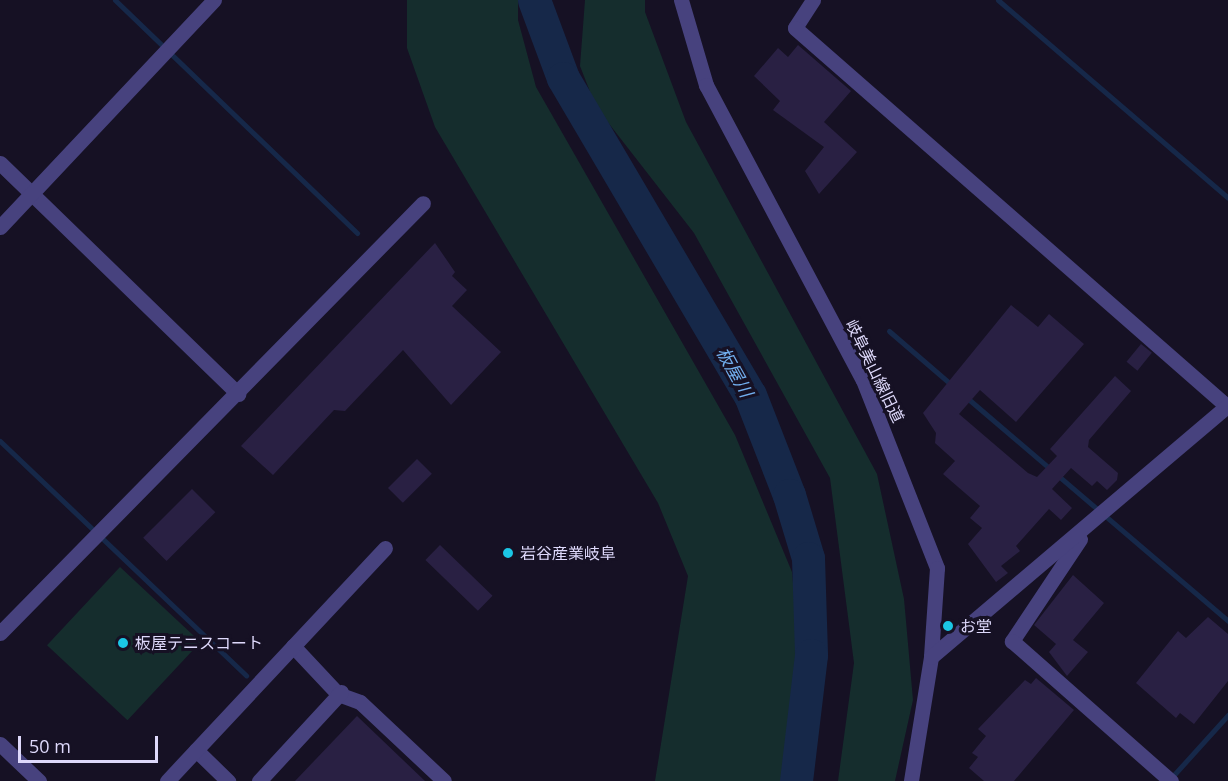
<!DOCTYPE html>
<meta charset="utf-8">
<style>
body{margin:0}
#map{position:relative;width:1228px;height:781px;overflow:hidden;background:#161124;font-family:"Open Sans","Noto Sans JP",sans-serif}
div>[style]{position:absolute}
[style*='--x']{left:calc(var(--x)*1px);top:calc(var(--y)*1px);width:calc(var(--w)*1px);rotate:calc(var(--a)*1deg)}
.green>*{inset:0;background:#152d2d;transform-origin:0 0}
.stream>*{height:5px;margin:-2.5px;padding:0 2.5px;transform-origin:2.5px;border-radius:2.5px;background:#162849}
.river>*{height:33px;margin:-16.5px;padding:0 16.5px;transform-origin:16.5px;border-radius:16.5px;background:#162849}
.building>*{inset:0;background:#292043;transform-origin:0 0}
.minor>*{height:15px;margin:-7.5px;padding:0 7.5px;transform-origin:7.5px;border-radius:7.5px;background:#47427e}
.dots>*{width:16px;height:16px;translate:-50% -50%;box-sizing:border-box;border:3px solid #161124;border-radius:50%}
span{translate:-50% -50%;white-space:nowrap;text-align:center;line-height:1.15;-webkit-text-stroke:6px #161124;paint-order:stroke}
.street-label{font-size:16px;color:#ded9fb}
.poi-label{font-size:16px;color:#ded9fb}
.left{translate:0 -50%;text-align:left}
.water-label{font-size:18px;color:#72afef;font-style:italic}
.scale{position:absolute;left:18px;top:736px;width:140px;height:27px;box-sizing:border-box;border:3px solid #ded9fb;border-top:0;padding-left:8px;font-size:18px;line-height:21px;white-space:nowrap;color:#ded9fb;-webkit-text-stroke:4px #161124;paint-order:stroke}
</style>
<div id="map">
<div class="green">
<div style="clip-path:polygon(407px 0,518px 0,518px 20px,536px 87px,735px 435px,792px 572px,799px 650px,786px 781px,655px 781px,688px 576px,658px 503px,435px 127px,407px 48px)"></div>
<div style="clip-path:polygon(585px 0,645px 0,645px 12px,686px 122px,877px 474px,904px 599px,913px 700px,895px 781px,838px 781px,854px 663px,830px 478px,694px 233px,596px 107px,580px 66px)"></div>
<div style="left:120px;top:567px;width:110px;height:107px;rotate:43deg"></div>
</div>
<div class="stream">
<div style="--x:115;--y:0;--w:336;--a:43.9"></div>
<div style="--x:998;--y:0;--w:303;--a:40.7"></div>
<div style="--x:889;--y:331;--w:86;--a:40.7"></div>
<div style="--x:966;--y:397;--w:345;--a:40.5"></div>
<div style="--x:0;--y:441;--w:340;--a:43.6"></div>
<div style="--x:1171;--y:778;--w:85;--a:-47.9"></div>
</div>
<div class="river">
<div style="--x:534;--y:0;--w:83;--a:69.6"></div>
<div style="--x:563;--y:78;--w:368;--a:59.5"></div>
<div style="--x:750;--y:395;--w:107;--a:68.7"></div>
<div style="--x:789;--y:495;--w:66;--a:73.2"></div>
<div style="--x:808;--y:558;--w:97;--a:88.2"></div>
<div style="--x:811;--y:655;--w:127;--a:96.8"></div>
</div>
<div class="building">
<div style="clip-path:polygon(798px 45px,851px 91px,824px 122px,857px 152px,819px 194px,805px 171px,824px 147px,773px 110px,780px 101px,754px 76px,778px 48px,788px 57px)"></div>
<div style="clip-path:polygon(435px 243px,455px 272px,452px 276px,467px 290px,452px 306px,501px 352px,451px 405px,403px 350px,345px 411px,334px 410px,273px 475px,241px 446px)"></div>
<div style="clip-path:polygon(1011px 305px,1038px 327px,1049px 314px,1084px 344px,1016px 422px,980px 390px,959px 414px,1028px 473px,1037px 477px,1057px 456px,1050px 449px,1115px 376px,1131px 391px,1089px 440px,1088px 447px,1118px 473px,1117px 480px,1107px 490px,1097px 481px,1092px 486px,1071px 468px,1052px 489px,1072px 508px,1061px 520px,1049px 509px,1016px 546px,1020px 551px,1001px 566px,1008px 573px,996px 582px,968px 544px,982px 528px,970px 518px,980px 506px,943px 474px,955px 461px,935px 443px,936px 433px,923px 413px)"></div>
<div style="left:1141px;top:344px;width:14px;height:23px;rotate:39deg"></div>
<div style="left:417px;top:459px;width:21px;height:41px;rotate:45deg"></div>
<div style="left:192px;top:489px;width:33px;height:69px;rotate:45deg"></div>
<div style="left:440px;top:545px;width:73px;height:21px;rotate:44deg"></div>
<div style="clip-path:polygon(1073px 575px,1104px 603px,1073px 640px,1088px 652px,1067px 676px,1049px 652px,1056px 644px,1034px 625px)"></div>
<div style="clip-path:polygon(1208px 617px,1228px 634px,1228px 681px,1194px 724px,1180px 713px,1176px 718px,1136px 683px,1178px 631px,1186px 638px)"></div>
<div style="clip-path:polygon(1036px 678px,1074px 710px,1014px 781px,984px 781px,969px 768px,978px 757px,972px 753px,986px 736px,978px 729px,1025px 680px,1031px 684px)"></div>
<div style="clip-path:polygon(357px 716px,425px 781px,295px 781px)"></div>
</div>
<div class="minor">
<div style="--x:681;--y:0;--w:89;--a:73.6"></div>
<div style="--x:706;--y:85;--w:334;--a:62"></div>
<div style="--x:863;--y:380;--w:202;--a:68.5"></div>
<div style="--x:937;--y:568;--w:89;--a:93.9"></div>
<div style="--x:931;--y:657;--w:126;--a:99.2"></div>
<div style="--x:813;--y:0;--w:33;--a:123"></div>
<div style="--x:795;--y:28;--w:575;--a:41.2"></div>
<div style="--x:0;--y:163;--w:332;--a:44.1"></div>
<div style="--x:0;--y:227;--w:312;--a:-46.7"></div>
<div style="--x:1080;--y:539;--w:123;--a:123.7"></div>
<div style="--x:1012;--y:641;--w:212;--a:41.4"></div>
<div style="--x:0;--y:633;--w:603;--a:-45.47"></div>
<div style="--x:293;--y:646;--w:66;--a:46.8"></div>
<div style="--x:338;--y:694;--w:23;--a:20"></div>
<div style="--x:360;--y:702;--w:115;--a:43.2"></div>
<div style="--x:931;--y:657;--w:390;--a:-40.3"></div>
<div style="--x:0;--y:744;--w:54;--a:43.5"></div>
<div style="--x:196;--y:750;--w:45;--a:44.1"></div>
<div style="--x:167;--y:781;--w:319;--a:-46.9"></div>
<div style="--x:259;--y:781;--w:121;--a:-47.3"></div>
</div>
<div class="dots">
<div style="left:508px;top:553px;background:#1bc6e5"></div>
<div style="left:948px;top:626px;background:#1bc6e5"></div>
<div style="left:123px;top:643px;background:#1bc6e5"></div>
</div>
<div class="street-label">
<span style="left:875px;top:371px;rotate:64deg">岐阜美山線旧道</span>
</div>
<div class="poi-label">
<span class="left" style="left:520px;top:553px">岩谷産業岐阜</span>
<span class="left" style="left:960px;top:626px">お堂</span>
<span class="left" style="left:135px;top:643px">板屋テニスコート</span>
</div>
<div class="water-label">
<span style="left:735px;top:372px;rotate:61deg">板屋川</span>
</div>
<div class="scale">50 m</div>
</div>
